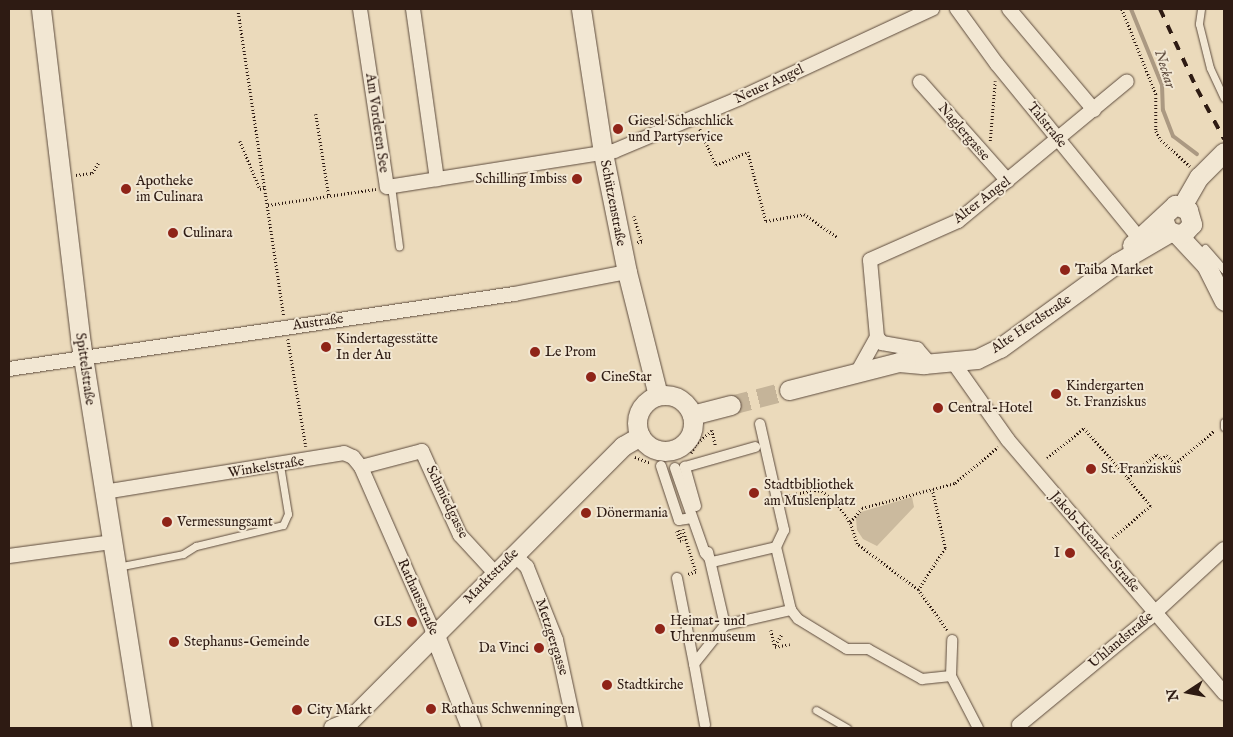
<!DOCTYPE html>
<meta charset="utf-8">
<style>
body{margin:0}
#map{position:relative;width:1233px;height:737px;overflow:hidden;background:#ebdabb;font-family:"IM FELL English",serif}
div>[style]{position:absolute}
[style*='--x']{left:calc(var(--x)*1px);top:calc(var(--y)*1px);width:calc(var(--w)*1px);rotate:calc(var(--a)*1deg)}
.green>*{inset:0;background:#cbba9e}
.stream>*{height:4px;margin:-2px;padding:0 2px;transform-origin:2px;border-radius:2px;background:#ab9982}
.secondary-tunnel>*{height:19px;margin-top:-9.5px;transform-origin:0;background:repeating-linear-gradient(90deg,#c5b499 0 19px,transparent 0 28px)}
.path>*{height:2.5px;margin-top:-1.25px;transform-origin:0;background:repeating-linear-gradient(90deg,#2e1b13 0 1px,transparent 0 3.5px)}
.roads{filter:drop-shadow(0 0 1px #5d4b3d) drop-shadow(0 0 1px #5d4b3d)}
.service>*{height:7px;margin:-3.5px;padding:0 3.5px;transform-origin:3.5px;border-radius:3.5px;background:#f2e7d3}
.pedestrian>*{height:10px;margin:-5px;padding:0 5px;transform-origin:5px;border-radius:5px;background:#f2e7d3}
.minor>*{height:14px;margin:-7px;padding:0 7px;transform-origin:7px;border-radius:7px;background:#f2e7d3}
.secondary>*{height:19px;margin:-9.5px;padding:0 9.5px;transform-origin:9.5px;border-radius:9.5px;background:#f2e7d3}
.secondary>.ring{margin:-9.5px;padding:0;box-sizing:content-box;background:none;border:19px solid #f2e7d3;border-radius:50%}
.rail>*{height:4px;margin-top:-2px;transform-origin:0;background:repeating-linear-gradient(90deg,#2e1b13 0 9px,transparent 0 18px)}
.dots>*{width:14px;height:14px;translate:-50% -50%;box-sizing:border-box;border:2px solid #f2e7d3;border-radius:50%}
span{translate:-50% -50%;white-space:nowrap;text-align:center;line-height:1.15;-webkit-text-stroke:4px #f2e7d3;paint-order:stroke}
.street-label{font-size:14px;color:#2e1b13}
.poi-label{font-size:14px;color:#2e1b13}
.left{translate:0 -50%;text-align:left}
.right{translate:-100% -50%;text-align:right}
.water-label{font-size:15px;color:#604d3f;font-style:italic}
.frame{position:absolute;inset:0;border:10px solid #2e1b13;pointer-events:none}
.north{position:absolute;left:1163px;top:667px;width:50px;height:50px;-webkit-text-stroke:4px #f2e7d3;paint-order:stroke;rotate:259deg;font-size:14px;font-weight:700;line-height:20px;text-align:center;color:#2e1b13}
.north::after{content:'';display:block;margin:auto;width:18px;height:22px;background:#2e1b13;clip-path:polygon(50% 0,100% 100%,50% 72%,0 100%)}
</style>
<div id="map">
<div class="green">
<div style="clip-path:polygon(912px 497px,914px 507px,877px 546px,863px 539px,857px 530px,856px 518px,861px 512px)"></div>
</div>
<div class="stream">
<div style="--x:1131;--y:9;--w:82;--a:67.8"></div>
<div style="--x:1162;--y:85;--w:25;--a:88"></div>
<div style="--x:1163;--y:110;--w:28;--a:69"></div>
<div style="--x:1173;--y:136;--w:30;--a:37"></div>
</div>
<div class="secondary-tunnel">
<div style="--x:731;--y:405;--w:60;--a:-14.5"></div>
</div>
<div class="path">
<div style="--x:238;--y:9;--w:310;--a:81.5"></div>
<div style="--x:1122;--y:9;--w:92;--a:68.2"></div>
<div style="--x:1156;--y:94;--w:37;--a:90"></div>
<div style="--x:1156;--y:131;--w:10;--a:61"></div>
<div style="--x:1161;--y:140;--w:39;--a:42"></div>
<div style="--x:316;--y:114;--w:83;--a:81"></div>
<div style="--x:700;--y:129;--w:39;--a:66"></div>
<div style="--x:716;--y:165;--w:35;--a:-22"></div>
<div style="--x:748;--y:152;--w:71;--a:75.4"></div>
<div style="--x:766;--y:221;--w:39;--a:-10"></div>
<div style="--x:804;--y:214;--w:40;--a:34.9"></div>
<div style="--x:240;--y:141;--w:52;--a:67.4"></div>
<div style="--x:260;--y:189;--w:6;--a:-9"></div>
<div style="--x:990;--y:141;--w:60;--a:-85.2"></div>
<div style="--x:76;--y:175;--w:16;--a:-7"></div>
<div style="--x:92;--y:173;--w:13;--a:-58"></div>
<div style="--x:268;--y:205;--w:109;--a:-8.4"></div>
<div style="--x:634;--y:216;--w:27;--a:73"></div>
<div style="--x:642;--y:242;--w:6;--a:171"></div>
<div style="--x:288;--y:339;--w:109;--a:80.5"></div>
<div style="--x:712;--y:430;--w:17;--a:77"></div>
<div style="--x:691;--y:453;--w:9;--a:-63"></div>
<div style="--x:695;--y:445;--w:23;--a:-41"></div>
<div style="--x:635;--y:457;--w:16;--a:22"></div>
<div style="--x:1047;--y:458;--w:48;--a:-39"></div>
<div style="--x:1084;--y:428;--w:67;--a:48.7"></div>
<div style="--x:1128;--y:478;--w:36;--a:51"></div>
<div style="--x:1151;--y:506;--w:50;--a:139.9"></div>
<div style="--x:1128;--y:478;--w:38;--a:-40"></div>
<div style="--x:1157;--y:454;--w:6;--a:51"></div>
<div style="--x:1161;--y:459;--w:7;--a:-34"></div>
<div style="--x:1167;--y:455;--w:12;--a:48"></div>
<div style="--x:1175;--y:464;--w:52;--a:-40.4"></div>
<div style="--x:786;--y:496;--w:30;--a:-12"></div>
<div style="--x:815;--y:490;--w:7;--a:8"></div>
<div style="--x:822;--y:491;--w:19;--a:39"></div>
<div style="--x:837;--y:503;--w:23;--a:56"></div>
<div style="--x:683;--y:529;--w:45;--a:73.2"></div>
<div style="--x:696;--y:572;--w:9;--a:162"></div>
<div style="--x:679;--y:530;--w:11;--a:68"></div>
<div style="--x:677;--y:531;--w:10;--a:73"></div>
<div style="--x:680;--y:541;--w:3;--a:-18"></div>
<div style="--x:918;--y:590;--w:50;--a:-57.3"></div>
<div style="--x:945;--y:548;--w:60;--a:-102.4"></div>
<div style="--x:771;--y:630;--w:17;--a:77"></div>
<div style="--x:947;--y:630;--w:49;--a:-125.9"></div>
<div style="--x:918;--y:590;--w:76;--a:-143"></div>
<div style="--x:857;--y:544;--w:23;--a:-108"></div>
<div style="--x:850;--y:522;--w:18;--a:-49"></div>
<div style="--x:862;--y:508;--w:96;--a:-15"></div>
<div style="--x:955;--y:483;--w:56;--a:-39.9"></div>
<div style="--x:775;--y:645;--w:13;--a:-58"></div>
<div style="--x:775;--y:647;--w:15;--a:-11"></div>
</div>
<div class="roads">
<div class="service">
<div style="--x:1201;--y:9;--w:15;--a:98"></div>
<div style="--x:1199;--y:24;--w:45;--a:76"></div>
<div style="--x:1210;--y:68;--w:33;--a:65"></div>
<div style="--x:391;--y:186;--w:61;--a:82.4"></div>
<div style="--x:1205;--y:248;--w:29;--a:49"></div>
<div style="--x:1224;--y:422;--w:5;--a:90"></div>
<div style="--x:117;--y:567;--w:67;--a:-11.1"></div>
<div style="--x:183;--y:554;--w:15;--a:-32"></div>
<div style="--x:196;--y:546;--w:89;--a:-13.6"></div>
<div style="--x:283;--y:525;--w:12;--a:-66"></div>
<div style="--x:288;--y:514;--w:50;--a:-99.3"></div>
<div style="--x:816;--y:710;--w:36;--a:30"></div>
</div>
<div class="pedestrian">
<div style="--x:760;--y:424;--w:109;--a:77.2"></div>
<div style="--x:784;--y:530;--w:19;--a:115"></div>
<div style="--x:661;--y:466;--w:57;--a:71.6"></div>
<div style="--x:679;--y:520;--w:13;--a:-9"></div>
<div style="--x:675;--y:468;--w:90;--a:70.6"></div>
<div style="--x:705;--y:553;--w:8;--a:50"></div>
<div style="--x:696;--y:506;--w:41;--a:-105.8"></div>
<div style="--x:685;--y:467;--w:73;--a:-15.9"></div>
<div style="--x:708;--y:552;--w:75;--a:76.9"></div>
<div style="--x:725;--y:625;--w:68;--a:-12.8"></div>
<div style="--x:791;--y:610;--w:65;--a:-103.4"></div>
<div style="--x:776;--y:547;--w:66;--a:166.8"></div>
<div style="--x:677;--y:578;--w:88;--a:78.8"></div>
<div style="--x:791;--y:610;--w:11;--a:52"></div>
<div style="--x:798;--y:619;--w:57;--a:31.5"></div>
<div style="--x:847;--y:649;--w:21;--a:0"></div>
<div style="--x:868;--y:649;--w:62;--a:29.1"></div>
<div style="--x:922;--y:679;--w:29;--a:-6"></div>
<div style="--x:951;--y:676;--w:59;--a:62.6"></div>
<div style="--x:951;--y:676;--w:36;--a:-88"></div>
<div style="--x:705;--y:725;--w:62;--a:-100.2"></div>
<div style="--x:694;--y:664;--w:50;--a:-51.5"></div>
</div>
<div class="minor">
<div style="--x:360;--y:9;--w:180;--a:81.4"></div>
<div style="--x:387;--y:187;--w:230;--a:-9"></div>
<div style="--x:614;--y:151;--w:137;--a:-22.8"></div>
<div style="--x:740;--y:98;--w:212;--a:-24.9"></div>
<div style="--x:413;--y:9;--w:172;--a:82"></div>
<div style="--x:957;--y:9;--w:68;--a:54"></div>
<div style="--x:997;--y:64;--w:225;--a:50.8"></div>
<div style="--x:1009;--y:9;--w:132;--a:49.9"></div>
<div style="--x:920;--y:82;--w:132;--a:48.4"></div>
<div style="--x:877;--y:337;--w:8;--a:50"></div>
<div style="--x:882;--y:343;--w:36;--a:10"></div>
<div style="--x:917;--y:349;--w:20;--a:49"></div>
<div style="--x:953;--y:362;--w:95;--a:54.8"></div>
<div style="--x:1008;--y:440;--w:333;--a:49.5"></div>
<div style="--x:9;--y:369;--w:511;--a:-8.45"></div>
<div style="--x:514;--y:294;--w:115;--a:-11"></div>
<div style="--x:857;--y:373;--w:41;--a:-60.9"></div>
<div style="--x:877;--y:337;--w:77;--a:-95.2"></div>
<div style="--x:870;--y:260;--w:96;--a:-23.9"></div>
<div style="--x:958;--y:221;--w:219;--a:-39.6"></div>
<div style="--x:361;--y:467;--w:63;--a:-14.7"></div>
<div style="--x:422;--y:451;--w:92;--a:65.7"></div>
<div style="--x:460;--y:535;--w:52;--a:47.4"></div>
<div style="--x:104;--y:492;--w:243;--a:-9.2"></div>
<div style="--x:344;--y:453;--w:10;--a:24"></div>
<div style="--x:353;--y:457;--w:13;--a:51"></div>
<div style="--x:361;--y:467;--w:181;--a:66.3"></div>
<div style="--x:513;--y:554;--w:19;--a:43"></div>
<div style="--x:527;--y:567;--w:79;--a:68.3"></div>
<div style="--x:556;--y:640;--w:90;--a:77.8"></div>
<div style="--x:9;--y:556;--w:105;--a:-7.7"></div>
<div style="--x:1019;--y:725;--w:168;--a:-39.5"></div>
<div style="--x:1149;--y:618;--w:102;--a:-42.6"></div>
</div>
<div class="secondary">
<div style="--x:41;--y:9;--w:337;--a:83.2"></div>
<div style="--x:81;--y:344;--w:389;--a:81"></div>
<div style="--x:581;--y:9;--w:146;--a:81.3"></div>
<div style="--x:603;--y:153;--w:121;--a:78.6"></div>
<div style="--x:627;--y:272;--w:127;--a:75.9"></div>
<div style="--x:1182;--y:206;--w:34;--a:-60"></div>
<div style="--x:1199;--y:177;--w:35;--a:-45"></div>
<div style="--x:1177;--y:234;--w:42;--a:46.9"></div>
<div style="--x:1206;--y:265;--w:40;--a:63.4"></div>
<div style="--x:1132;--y:245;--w:59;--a:-42.9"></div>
<div style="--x:1175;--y:205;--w:14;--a:21"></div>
<div style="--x:1188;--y:210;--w:15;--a:74"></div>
<div style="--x:1192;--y:224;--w:12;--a:132"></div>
<div style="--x:1184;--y:233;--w:7;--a:172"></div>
<div style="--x:1177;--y:234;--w:11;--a:-158"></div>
<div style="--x:1167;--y:230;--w:13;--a:-108"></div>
<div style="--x:789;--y:390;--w:114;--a:-14.3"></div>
<div style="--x:899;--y:362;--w:25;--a:5"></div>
<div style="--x:924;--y:364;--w:53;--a:-5.4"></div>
<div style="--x:977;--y:359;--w:25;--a:-26"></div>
<div style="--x:1000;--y:348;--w:145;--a:-36"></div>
<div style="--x:1117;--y:263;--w:61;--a:-30.3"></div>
<div class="ring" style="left:637px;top:395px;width:37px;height:37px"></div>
<div style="--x:692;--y:415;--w:40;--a:-14.4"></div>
<div style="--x:434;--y:633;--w:102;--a:68.7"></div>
<div style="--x:333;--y:728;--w:16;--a:-22"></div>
<div style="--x:348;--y:722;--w:390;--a:-45.1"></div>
<div style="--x:623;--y:446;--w:20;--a:-30"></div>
</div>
</div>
<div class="rail">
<div style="--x:1160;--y:9;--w:88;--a:65.2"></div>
<div style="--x:1197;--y:89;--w:57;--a:61.6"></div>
</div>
<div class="dots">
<div style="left:618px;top:129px;background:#8f2418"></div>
<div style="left:577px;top:179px;background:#8f2418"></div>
<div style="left:126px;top:189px;background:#8f2418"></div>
<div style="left:173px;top:233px;background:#8f2418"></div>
<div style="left:1065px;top:270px;background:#8f2418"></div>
<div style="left:326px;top:347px;background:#8f2418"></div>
<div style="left:535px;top:352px;background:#8f2418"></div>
<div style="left:591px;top:377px;background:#8f2418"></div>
<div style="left:1056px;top:394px;background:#8f2418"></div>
<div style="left:938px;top:408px;background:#8f2418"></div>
<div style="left:1091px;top:469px;background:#8f2418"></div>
<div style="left:754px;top:493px;background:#8f2418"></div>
<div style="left:586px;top:513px;background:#8f2418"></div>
<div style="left:167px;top:522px;background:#8f2418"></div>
<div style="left:1070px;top:553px;background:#8f2418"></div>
<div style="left:412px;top:622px;background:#8f2418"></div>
<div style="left:660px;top:629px;background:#8f2418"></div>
<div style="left:174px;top:642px;background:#8f2418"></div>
<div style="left:539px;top:648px;background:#8f2418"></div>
<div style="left:607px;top:685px;background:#8f2418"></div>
<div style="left:431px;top:709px;background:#8f2418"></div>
<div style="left:297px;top:710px;background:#8f2418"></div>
</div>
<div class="street-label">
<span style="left:769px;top:84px;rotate:-25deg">Neuer Angel</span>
<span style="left:377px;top:123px;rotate:82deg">Am Vorderen See</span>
<span style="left:1047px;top:125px;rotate:51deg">Talstraße</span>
<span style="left:964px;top:132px;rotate:49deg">Naglergasse</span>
<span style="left:982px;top:200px;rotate:-37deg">Alter Angel</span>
<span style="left:613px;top:203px;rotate:79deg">Schützenstraße</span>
<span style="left:318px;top:322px;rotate:-8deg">Austraße</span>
<span style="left:1031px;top:324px;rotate:-34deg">Alte Herdstraße</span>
<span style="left:85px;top:369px;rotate:82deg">Spittelstraße</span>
<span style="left:266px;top:467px;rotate:-9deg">Winkelstraße</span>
<span style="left:447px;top:502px;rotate:64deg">Schmiedgasse</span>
<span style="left:1095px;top:542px;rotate:49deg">Jakob-Kienzle-Straße</span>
<span style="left:491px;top:576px;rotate:-45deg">Marktstraße</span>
<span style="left:418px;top:597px;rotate:66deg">Rathausstraße</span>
<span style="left:552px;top:637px;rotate:72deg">Metzgergasse</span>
<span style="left:1121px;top:640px;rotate:-40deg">Uhlandstraße</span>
</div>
<div class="poi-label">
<span class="left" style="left:628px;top:129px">Giesel Schaschlick<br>und Partyservice</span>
<span class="right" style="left:567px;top:179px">Schilling Imbiss</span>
<span class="left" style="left:136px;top:189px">Apotheke<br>im Culinara</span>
<span class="left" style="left:183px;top:233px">Culinara</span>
<span class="left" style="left:1075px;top:270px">Taiba Market</span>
<span class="left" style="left:336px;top:347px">Kindertagesstätte<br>In der Au</span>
<span class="left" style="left:545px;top:352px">Le Prom</span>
<span class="left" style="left:601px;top:377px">CineStar</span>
<span class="left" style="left:1066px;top:394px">Kindergarten<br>St. Franziskus</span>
<span class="left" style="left:948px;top:408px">Central-Hotel</span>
<span class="left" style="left:1101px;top:469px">St. Franziskus</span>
<span class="left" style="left:764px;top:493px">Stadtbibliothek<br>am Muslenplatz</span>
<span class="left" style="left:596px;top:513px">Dönermania</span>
<span class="left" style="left:177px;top:522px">Vermessungsamt</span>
<span class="right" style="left:1060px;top:553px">I</span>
<span class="left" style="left:670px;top:629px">Heimat- und<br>Uhrenmuseum</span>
<span class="right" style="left:402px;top:622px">GLS</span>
<span class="left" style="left:184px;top:642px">Stephanus-Gemeinde</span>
<span class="right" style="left:529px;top:648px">Da Vinci</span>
<span class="left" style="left:617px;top:685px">Stadtkirche</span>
<span class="left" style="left:441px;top:709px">Rathaus Schwenningen</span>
<span class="left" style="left:307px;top:710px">City Markt</span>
</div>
<div class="water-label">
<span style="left:1165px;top:69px;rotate:72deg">Neckar</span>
</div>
<div class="frame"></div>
<div class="north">N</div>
</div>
